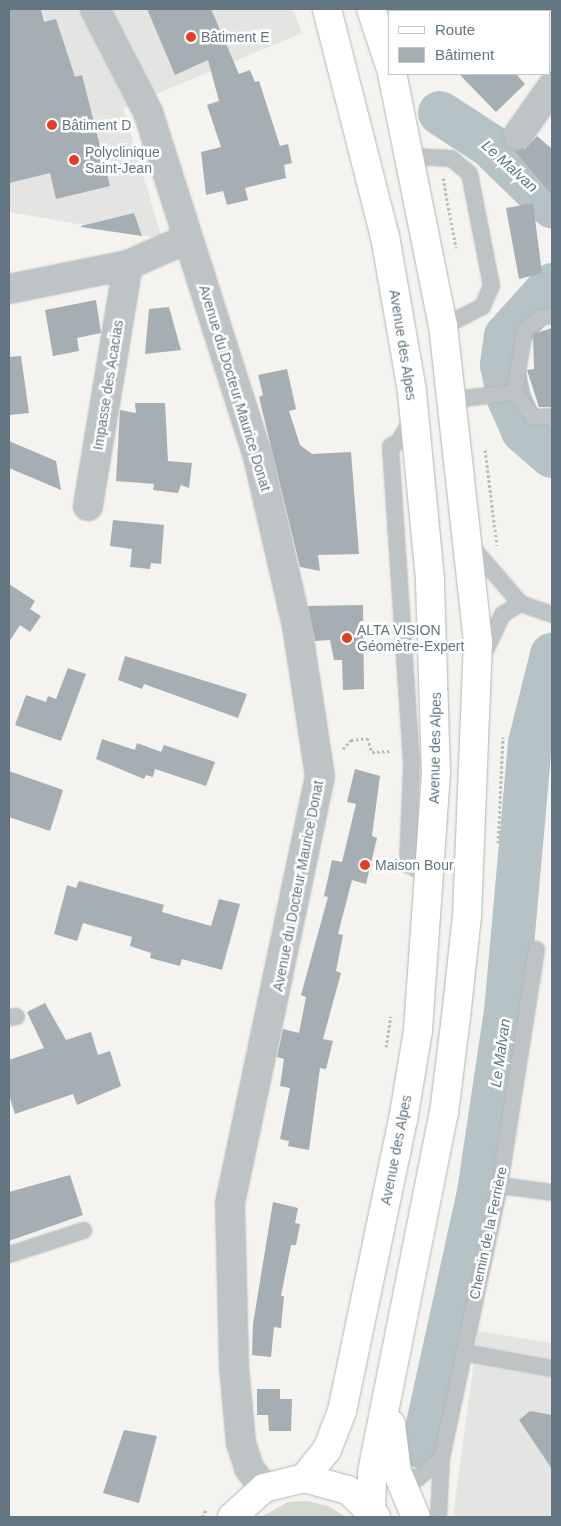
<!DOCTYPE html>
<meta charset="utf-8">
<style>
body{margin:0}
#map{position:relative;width:561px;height:1526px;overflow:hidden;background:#f4f3ef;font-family:Helvetica,sans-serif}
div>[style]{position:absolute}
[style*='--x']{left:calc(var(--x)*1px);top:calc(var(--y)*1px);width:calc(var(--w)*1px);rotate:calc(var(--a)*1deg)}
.built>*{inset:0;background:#e4e5e3}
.green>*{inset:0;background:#d5dad0}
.river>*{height:44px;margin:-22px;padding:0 22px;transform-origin:22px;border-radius:22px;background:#b6c3c6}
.building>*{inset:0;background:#a5aeb2}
.path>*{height:3px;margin-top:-1.5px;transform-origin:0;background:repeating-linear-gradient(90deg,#babcbe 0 2.5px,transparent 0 5px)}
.roads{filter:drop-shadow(0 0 1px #b1b6b9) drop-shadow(0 0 1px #b1b6b9)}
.service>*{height:15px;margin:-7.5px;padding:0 7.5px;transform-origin:7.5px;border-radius:7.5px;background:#bec3c5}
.minor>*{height:28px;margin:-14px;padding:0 14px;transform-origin:14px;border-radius:14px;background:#bec3c5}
.primary>*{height:28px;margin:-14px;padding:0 14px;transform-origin:14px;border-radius:14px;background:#fff}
.dots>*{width:14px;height:14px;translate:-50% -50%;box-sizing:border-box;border:2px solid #fff;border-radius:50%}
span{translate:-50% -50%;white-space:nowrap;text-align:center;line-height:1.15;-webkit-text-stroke:5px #fff;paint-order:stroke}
.poi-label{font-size:14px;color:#627580}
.left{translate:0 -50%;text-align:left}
.street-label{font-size:14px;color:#627580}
.water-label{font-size:15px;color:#5e777f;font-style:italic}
.frame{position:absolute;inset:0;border:10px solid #627580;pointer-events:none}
.legend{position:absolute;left:388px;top:10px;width:162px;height:65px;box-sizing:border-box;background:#fff;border:1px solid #c0c8cc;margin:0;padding:6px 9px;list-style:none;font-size:15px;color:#627580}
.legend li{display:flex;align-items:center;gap:10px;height:25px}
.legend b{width:25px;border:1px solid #c0c8cc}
</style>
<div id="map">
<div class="built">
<div style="clip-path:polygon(9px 9px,293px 9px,302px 33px,123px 108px,161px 235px,152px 237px,9px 212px)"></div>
<div style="clip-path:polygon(478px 1331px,552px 1343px,552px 1517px,453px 1517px)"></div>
</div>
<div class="green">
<div style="clip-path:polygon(308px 1501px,328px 1506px,346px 1517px,261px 1517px,288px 1502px)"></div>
</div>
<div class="river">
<div style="--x:440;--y:113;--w:59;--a:33.1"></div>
<div style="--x:489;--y:145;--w:88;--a:44.1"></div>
<div style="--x:552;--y:285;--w:69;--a:132"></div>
<div style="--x:506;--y:336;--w:29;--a:98"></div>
<div style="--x:502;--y:365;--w:35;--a:78"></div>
<div style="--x:509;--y:399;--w:35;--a:66"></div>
<div style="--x:523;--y:431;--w:38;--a:41"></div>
<div style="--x:423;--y:1447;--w:261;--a:-77.6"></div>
<div style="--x:479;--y:1192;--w:182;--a:-81.5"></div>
<div style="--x:506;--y:1012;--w:270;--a:-84.9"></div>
<div style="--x:530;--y:743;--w:91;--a:-76"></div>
</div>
<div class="building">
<div style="clip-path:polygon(9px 9px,41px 9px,44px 22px,56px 19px,75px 77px,82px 75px,110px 186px,56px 199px,50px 173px,9px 183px)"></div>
<div style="clip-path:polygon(147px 9px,211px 9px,239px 74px,250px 70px,255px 82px,259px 81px,280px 146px,288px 144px,292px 163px,284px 165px,286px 178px,245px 188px,248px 200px,227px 205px,223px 191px,206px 195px,201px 152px,221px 147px,207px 105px,219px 101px,208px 60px,175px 75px)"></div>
<div style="clip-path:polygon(459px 74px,516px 74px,525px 84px,496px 112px)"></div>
<div style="clip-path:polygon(537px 136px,552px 149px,552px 195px,514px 150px,525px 149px)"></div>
<div style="clip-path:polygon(533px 203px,542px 273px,519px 279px,506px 208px)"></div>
<div style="clip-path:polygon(134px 213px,142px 236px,81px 227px,81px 226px)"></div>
<div style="clip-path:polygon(96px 300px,101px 333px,77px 338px,79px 351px,53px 356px,45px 310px)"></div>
<div style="clip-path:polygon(169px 307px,181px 350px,145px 354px,149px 309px)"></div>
<div style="clip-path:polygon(552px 328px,552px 407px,539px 407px,527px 370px,534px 369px,533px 334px)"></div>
<div style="clip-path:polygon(21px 356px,29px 413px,9px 415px,9px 357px)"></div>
<div style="clip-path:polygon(287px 369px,296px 409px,289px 411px,300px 445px,312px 454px,351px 452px,359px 554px,318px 555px,320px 571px,300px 567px,259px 397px,263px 395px,258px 375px)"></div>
<div style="clip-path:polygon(135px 403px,165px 403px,168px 461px,192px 463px,189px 488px,181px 485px,178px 493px,153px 490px,154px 484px,116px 481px,120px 410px,136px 413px)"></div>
<div style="clip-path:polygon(9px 441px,56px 461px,61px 490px,9px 468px)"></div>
<div style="clip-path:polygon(113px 520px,164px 525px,161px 564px,151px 563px,150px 569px,130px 567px,132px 549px,110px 546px)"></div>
<div style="clip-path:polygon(9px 584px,35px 601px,30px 609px,41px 616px,30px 632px,20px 625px,9px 642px)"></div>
<div style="clip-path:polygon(363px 605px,364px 689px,343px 690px,342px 660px,334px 660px,330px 640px,315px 641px,308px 606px)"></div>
<div style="clip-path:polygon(125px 656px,247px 694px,238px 718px,144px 684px,142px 689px,118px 680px)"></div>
<div style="clip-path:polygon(68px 668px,86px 674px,61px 741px,15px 725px,26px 695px,46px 702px,48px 696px,56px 699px)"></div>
<div style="clip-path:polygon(102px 739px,135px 750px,137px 743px,161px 752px,164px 745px,215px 762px,206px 786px,155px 769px,153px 777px,146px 775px,144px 779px,96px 759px)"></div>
<div style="clip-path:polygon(355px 769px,380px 776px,372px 836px,377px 838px,366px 884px,352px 880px,338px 934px,343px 935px,336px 971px,341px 973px,323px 1039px,333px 1041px,326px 1069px,320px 1068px,309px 1150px,288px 1146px,289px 1141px,280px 1139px,290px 1088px,280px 1086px,284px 1059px,277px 1057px,283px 1029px,299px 1033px,306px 997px,301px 995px,328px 897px,324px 896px,332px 860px,342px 862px,356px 804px,347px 802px)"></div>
<div style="clip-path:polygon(9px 771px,63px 790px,50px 831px,9px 817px)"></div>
<div style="clip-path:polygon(79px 881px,164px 905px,162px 912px,211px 926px,219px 899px,240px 904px,222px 970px,182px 959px,180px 966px,150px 958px,151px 953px,130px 946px,132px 937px,83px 923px,77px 941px,54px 934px,67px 885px,76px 888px)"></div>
<div style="clip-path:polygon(45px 1003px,66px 1040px,91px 1032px,98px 1055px,110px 1051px,121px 1086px,77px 1105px,73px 1094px,15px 1114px,9px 1095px,9px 1060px,44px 1048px,27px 1012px)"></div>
<div style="clip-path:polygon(70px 1175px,83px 1215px,9px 1241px,9px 1192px)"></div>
<div style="clip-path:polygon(273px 1202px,298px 1208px,295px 1223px,300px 1224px,296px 1245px,291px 1245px,281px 1296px,284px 1296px,281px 1328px,274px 1327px,271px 1357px,252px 1355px,253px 1324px)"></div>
<div style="clip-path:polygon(257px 1389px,280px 1389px,280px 1399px,292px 1399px,291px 1431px,269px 1431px,268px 1415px,257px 1415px)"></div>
<div style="clip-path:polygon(530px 1411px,552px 1415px,552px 1469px,519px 1420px)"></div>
<div style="clip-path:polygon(124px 1430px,157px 1436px,139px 1503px,103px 1493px)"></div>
</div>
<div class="path">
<div style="--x:443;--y:178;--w:71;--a:79.5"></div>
<div style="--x:485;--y:450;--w:96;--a:82.8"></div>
<div style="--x:343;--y:749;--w:12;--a:-48"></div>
<div style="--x:351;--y:740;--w:16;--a:-7"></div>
<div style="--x:367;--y:738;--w:15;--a:70"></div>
<div style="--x:372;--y:752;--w:20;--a:-3"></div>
<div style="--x:498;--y:843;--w:106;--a:-87.3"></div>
<div style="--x:386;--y:1047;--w:31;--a:-81"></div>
<div style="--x:202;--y:1517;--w:8;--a:-60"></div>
</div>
<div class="roads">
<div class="service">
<div style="--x:412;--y:156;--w:39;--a:3"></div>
<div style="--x:451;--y:158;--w:23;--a:40"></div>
<div style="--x:469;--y:173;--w:114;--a:78.9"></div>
<div style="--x:491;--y:285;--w:23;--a:113"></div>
<div style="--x:482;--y:306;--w:44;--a:152.9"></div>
<div style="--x:552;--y:315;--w:12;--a:171"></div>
<div style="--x:540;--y:317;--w:20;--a:143"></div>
<div style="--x:524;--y:329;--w:64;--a:99"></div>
<div style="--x:514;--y:392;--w:31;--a:53"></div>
<div style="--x:533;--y:417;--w:19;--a:-3"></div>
<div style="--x:454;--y:399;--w:60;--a:-6.7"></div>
<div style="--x:412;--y:418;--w:27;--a:121"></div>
<div style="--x:398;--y:441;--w:9;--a:148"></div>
<div style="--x:390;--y:446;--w:321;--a:86.2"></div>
<div style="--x:411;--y:766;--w:98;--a:92.3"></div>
<div style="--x:407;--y:864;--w:27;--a:28"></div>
<div style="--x:471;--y:546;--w:75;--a:49.3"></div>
<div style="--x:520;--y:603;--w:34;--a:19"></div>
<div style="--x:483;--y:654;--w:44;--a:-64.6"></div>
<div style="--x:502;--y:614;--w:21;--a:-31"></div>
<div style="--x:9;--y:1017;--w:7;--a:-8"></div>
<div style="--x:499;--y:1185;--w:53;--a:7.5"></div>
<div style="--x:9;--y:1254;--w:78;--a:-18"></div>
<div style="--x:463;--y:1352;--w:90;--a:10.2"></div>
<div style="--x:397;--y:1472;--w:21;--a:17"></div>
<div style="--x:417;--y:1478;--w:31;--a:-40"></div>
<div style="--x:438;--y:1517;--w:59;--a:-87.1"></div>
<div style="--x:441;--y:1458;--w:279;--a:-78"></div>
<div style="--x:499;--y:1185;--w:239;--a:-81.1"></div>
</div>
<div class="minor">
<div style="--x:95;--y:9;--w:116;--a:62.8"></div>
<div style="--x:148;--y:112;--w:362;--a:72.3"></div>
<div style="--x:258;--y:457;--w:173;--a:77"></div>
<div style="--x:297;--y:626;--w:152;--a:81.3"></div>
<div style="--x:320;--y:776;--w:436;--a:101.9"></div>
<div style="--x:230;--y:1203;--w:164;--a:88.6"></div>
<div style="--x:234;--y:1367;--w:76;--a:84.7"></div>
<div style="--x:241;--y:1443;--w:26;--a:72"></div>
<div style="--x:249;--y:1468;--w:25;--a:53"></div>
<div style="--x:518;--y:135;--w:59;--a:-54.7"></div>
<div style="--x:9;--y:289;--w:121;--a:-11.4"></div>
<div style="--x:128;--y:265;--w:64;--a:-23.8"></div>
<div style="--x:88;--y:506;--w:244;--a:-80.6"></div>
</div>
<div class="primary">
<div style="--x:371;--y:9;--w:60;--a:71.6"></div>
<div style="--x:391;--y:1424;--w:48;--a:82.9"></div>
<div style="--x:397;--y:1472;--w:49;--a:67.1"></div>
<div style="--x:304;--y:1478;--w:36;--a:-51"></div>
<div style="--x:327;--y:1450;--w:42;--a:-69"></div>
<div style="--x:342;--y:1411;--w:297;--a:-78.2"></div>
<div style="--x:403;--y:1120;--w:91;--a:-80.5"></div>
<div style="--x:418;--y:1030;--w:257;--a:-86"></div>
<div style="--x:436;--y:774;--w:195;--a:-91.8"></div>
<div style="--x:430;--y:579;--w:189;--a:-95.5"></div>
<div style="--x:412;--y:391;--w:156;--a:-99.9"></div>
<div style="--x:385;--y:237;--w:235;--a:-104.3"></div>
<div style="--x:371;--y:1510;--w:38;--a:-88"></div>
<div style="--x:372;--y:1472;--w:366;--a:-78.7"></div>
<div style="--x:444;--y:1113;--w:97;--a:-82.9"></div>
<div style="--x:456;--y:1017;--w:103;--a:-83.8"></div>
<div style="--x:467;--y:915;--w:273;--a:-87.7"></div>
<div style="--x:478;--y:642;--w:318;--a:-96.3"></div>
<div style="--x:443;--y:326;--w:257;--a:-101.4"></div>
<div style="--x:232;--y:1517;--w:43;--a:-42.2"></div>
<div style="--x:264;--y:1488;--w:41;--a:-14"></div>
<div style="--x:304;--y:1478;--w:46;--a:15.3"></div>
<div style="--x:348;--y:1490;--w:39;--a:44"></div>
</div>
</div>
<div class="dots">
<div style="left:191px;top:37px;background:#e24021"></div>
<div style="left:52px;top:125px;background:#e24021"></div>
<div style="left:74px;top:160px;background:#e24021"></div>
<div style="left:347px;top:638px;background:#e24021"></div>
<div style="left:365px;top:865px;background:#e24021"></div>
</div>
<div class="poi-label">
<span class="left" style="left:201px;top:37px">Bâtiment E</span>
<span class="left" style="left:62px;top:125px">Bâtiment D</span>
<span class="left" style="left:85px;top:160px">Polyclinique<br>Saint-Jean</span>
<span class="left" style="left:357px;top:638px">ALTA VISION<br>Géomètre-Expert</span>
<span class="left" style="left:375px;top:865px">Maison Bour</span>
</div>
<div class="street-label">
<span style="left:403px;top:345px;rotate:81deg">Avenue des Alpes</span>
<span style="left:108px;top:385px;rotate:-81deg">Impasse des Acacias</span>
<span style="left:235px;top:388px;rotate:73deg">Avenue du Docteur Maurice Donat</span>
<span style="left:435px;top:748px;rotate:-89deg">Avenue des Alpes</span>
<span style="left:298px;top:886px;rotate:-79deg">Avenue du Docteur Maurice Donat</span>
<span style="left:396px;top:1150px;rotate:-79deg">Avenue des Alpes</span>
<span style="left:488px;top:1233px;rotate:-78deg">Chemin de la Ferrière</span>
</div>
<div class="water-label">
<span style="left:510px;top:166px;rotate:42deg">Le Malvan</span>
<span style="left:500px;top:1053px;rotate:-82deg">Le Malvan</span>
</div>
<div class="frame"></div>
<ul class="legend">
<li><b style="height:6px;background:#fff"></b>Route</li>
<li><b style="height:14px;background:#a5aeb2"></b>Bâtiment</li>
</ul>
</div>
